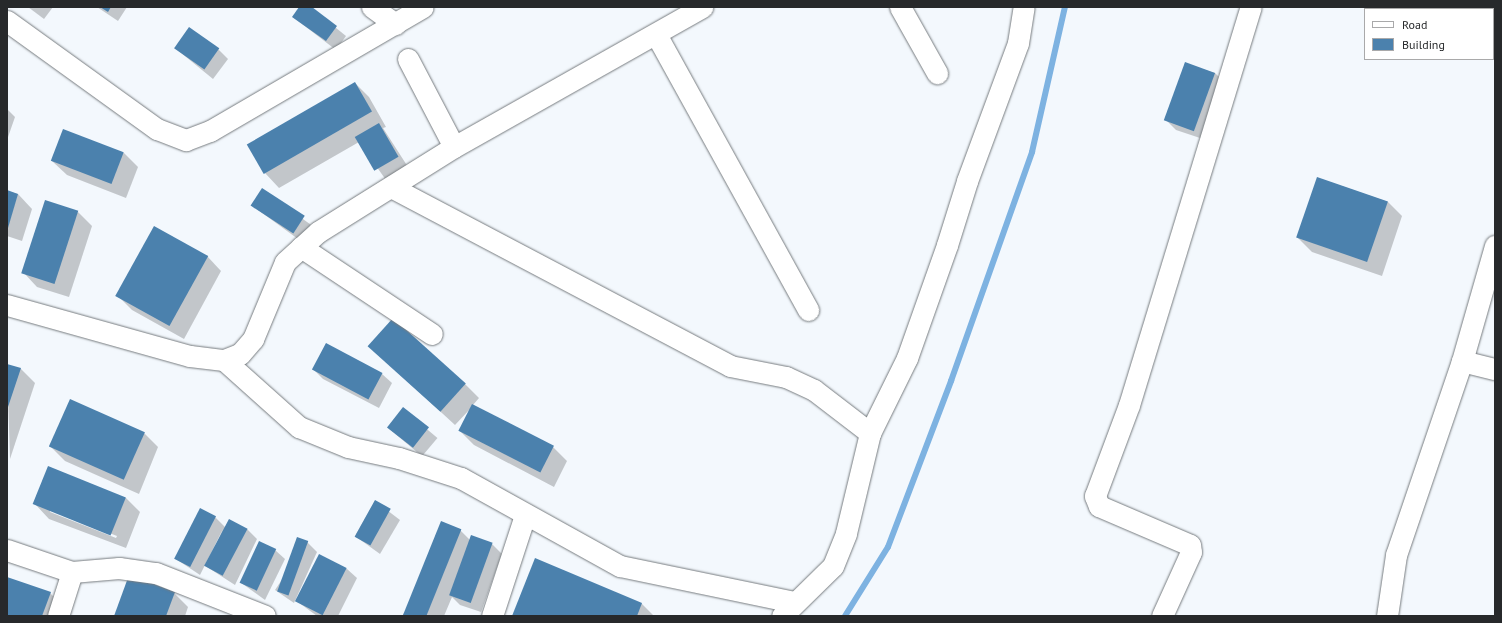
<!DOCTYPE html>
<style>
body{margin:0}
#map{position:relative;width:1502px;height:623px;overflow:hidden;background:#f3f8fd;font-family:"PT Sans",sans-serif}
div>[style]{position:absolute}
[style*='--x']{left:calc(var(--x)*1px);top:calc(var(--y)*1px);width:calc(var(--w)*1px);rotate:calc(var(--a)*1deg)}
.shadow>*{inset:0;background:#0003;transform-origin:0 0}
.stream>*{height:6px;margin:-3px;padding:0 3px;transform-origin:3px;border-radius:3px;background:#7db2e1}
.building>*{inset:0;background:#4b81ad;transform-origin:0 0}
.roads{filter:drop-shadow(0 0 1px #767b7f) drop-shadow(0 0 1px #767b7f)}
.minor>*{height:21px;margin:-10.5px;padding:0 10.5px;transform-origin:10.5px;border-radius:10.5px;background:#fff}
span{translate:-50% -50%;white-space:nowrap;text-align:center;line-height:1.15;-webkit-text-stroke:3px #fff;paint-order:stroke}
.frame{position:absolute;inset:0;border:8px solid #27292b;pointer-events:none}
.legend{position:absolute;left:1364px;top:8px;width:130px;height:52px;box-sizing:border-box;background:#fff;border:1px solid #a9a9aa;margin:0;padding:5px 7px;list-style:none;font-size:12px;color:#27292b}
.legend li{display:flex;align-items:center;gap:8px;height:20px}
.legend b{width:20px;border:1px solid #a9a9aa}
</style>
<div id="map">
<div class="shadow">
<div style="clip-path:polygon(28px 7px,53px 7px,44px 19px)"></div>
<div style="clip-path:polygon(97px 7px,127px 7px,118px 21px)"></div>
<div style="clip-path:polygon(301px 7px,310px 7px,346px 36px,336px 50px,293px 17px)"></div>
<div style="clip-path:polygon(175px 48px,218px 49px,228px 59px,213px 79px)"></div>
<div style="clip-path:polygon(1186px 64px,1215px 73px,1225px 83px,1206px 140px,1176px 130px,1167px 121px)"></div>
<div style="clip-path:polygon(355px 83px,369px 97px,386px 127px,383px 128px,408px 167px,386px 180px,359px 142px,279px 188px,265px 173px)"></div>
<div style="clip-path:polygon(7px 109px,15px 117px,7px 140px)"></div>
<div style="clip-path:polygon(124px 153px,138px 167px,126px 198px,67px 175px,52px 161px)"></div>
<div style="clip-path:polygon(1318px 178px,1388px 202px,1402px 216px,1382px 276px,1312px 252px,1298px 238px)"></div>
<div style="left:263px;top:190px;width:63px;height:19px;rotate:36deg"></div>
<div style="clip-path:polygon(7px 191px,18px 194px,32px 209px,22px 241px,7px 236px)"></div>
<div style="clip-path:polygon(78px 212px,92px 226px,69px 297px,37px 287px,23px 272px)"></div>
<div style="clip-path:polygon(207px 256px,221px 271px,184px 339px,132px 310px,118px 296px)"></div>
<div style="clip-path:polygon(369px 346px,465px 384px,479px 398px,473px 405px,553px 447px,567px 461px,554px 487px,474px 445px,460px 431px,471px 408px,455px 425px)"></div>
<div style="clip-path:polygon(7px 365px,21px 369px,35px 383px,10px 459px)"></div>
<div style="clip-path:polygon(314px 370px,382px 374px,392px 383px,379px 408px,323px 379px)"></div>
<div style="left:403px;top:409px;width:45px;height:24px;rotate:40deg"></div>
<div style="clip-path:polygon(144px 433px,158px 447px,139px 494px,65px 461px,51px 447px)"></div>
<div style="clip-path:polygon(evenodd,126px 498px,140px 512px,126px 548px,49px 519px,35px 504px,126px 498px,50px 510px,117px 536px,116px 538px,50px 512px,50px 510px)"></div>
<div style="clip-path:polygon(375px 501px,400px 520px,380px 554px,355px 536px)"></div>
<div style="clip-path:polygon(215px 517px,226px 528px,247px 529px,257px 539px,235px 585px,207px 567px,223px 529px,200px 575px,176px 559px)"></div>
<div style="clip-path:polygon(460px 530px,470px 540px,492px 544px,502px 554px,481px 612px,460px 605px,452px 597px,444px 616px,402px 616px)"></div>
<div style="clip-path:polygon(307px 542px,317px 552px,294px 603px,275px 590px)"></div>
<div style="clip-path:polygon(275px 550px,285px 559px,265px 600px,240px 582px)"></div>
<div style="clip-path:polygon(320px 556px,347px 569px,357px 578px,338px 616px,317px 616px,298px 602px)"></div>
<div style="clip-path:polygon(7px 578px,50px 593px,64px 607px,61px 616px,7px 616px)"></div>
<div style="clip-path:polygon(174px 593px,188px 607px,185px 616px,115px 616px)"></div>
<div style="clip-path:polygon(641px 603px,654px 616px,513px 616px)"></div>
</div>
<div class="stream">
<div style="--x:845;--y:616;--w:81;--a:-58.1"></div>
<div style="--x:888;--y:547;--w:178;--a:-69.2"></div>
<div style="--x:951;--y:381;--w:243;--a:-70.5"></div>
<div style="--x:1032;--y:152;--w:149;--a:-77.2"></div>
</div>
<div class="building">
<div style="clip-path:polygon(100px 7px,111px 7px,108px 12px)"></div>
<div style="clip-path:polygon(299px 7px,312px 7px,337px 26px,326px 41px,292px 17px)"></div>
<div style="left:189px;top:27px;width:37px;height:26px;rotate:35deg"></div>
<div style="left:1185px;top:62px;width:32px;height:62px;rotate:20deg"></div>
<div style="left:355px;top:82px;width:34px;height:125px;rotate:60deg"></div>
<div style="left:379px;top:123px;width:39px;height:28px;rotate:60deg"></div>
<div style="left:63px;top:129px;width:65px;height:34px;rotate:21deg"></div>
<div style="left:1317px;top:177px;width:75px;height:64px;rotate:19deg"></div>
<div style="left:262px;top:188px;width:51px;height:21px;rotate:33deg"></div>
<div style="clip-path:polygon(7px 190px,18px 194px,8px 228px,7px 227px)"></div>
<div style="left:45px;top:200px;width:35px;height:77px;rotate:18deg"></div>
<div style="left:154px;top:226px;width:62px;height:80px;rotate:29deg"></div>
<div style="left:393px;top:318px;width:98px;height:38px;rotate:42deg"></div>
<div style="left:326px;top:343px;width:64px;height:30px;rotate:28deg"></div>
<div style="clip-path:polygon(7px 364px,21px 368px,7px 410px)"></div>
<div style="left:70px;top:399px;width:82px;height:52px;rotate:24deg"></div>
<div style="left:472px;top:404px;width:92px;height:30px;rotate:27deg"></div>
<div style="left:403px;top:407px;width:33px;height:26px;rotate:38deg"></div>
<div style="left:48px;top:466px;width:84px;height:41px;rotate:22deg"></div>
<div style="left:375px;top:500px;width:18px;height:42px;rotate:29deg"></div>
<div style="left:200px;top:508px;width:18px;height:57px;rotate:27deg"></div>
<div style="left:229px;top:519px;width:21px;height:53px;rotate:28deg"></div>
<div style="left:441px;top:521px;width:22px;height:103px;rotate:22deg"></div>
<div style="left:471px;top:535px;width:23px;height:64px;rotate:20deg"></div>
<div style="left:297px;top:537px;width:12px;height:58px;rotate:20deg"></div>
<div style="left:259px;top:541px;width:19px;height:46px;rotate:25deg"></div>
<div style="left:319px;top:554px;width:31px;height:53px;rotate:27deg"></div>
<div style="clip-path:polygon(535px 558px,642px 603px,637px 616px,512px 616px)"></div>
<div style="clip-path:polygon(129px 575px,175px 592px,166px 616px,114px 616px)"></div>
<div style="clip-path:polygon(7px 577px,51px 592px,42px 616px,7px 616px)"></div>
</div>
<div class="roads">
<div class="minor">
<div style="--x:372;--y:7;--w:29;--a:36"></div>
<div style="--x:900;--y:7;--w:76;--a:60.7"></div>
<div style="--x:7;--y:21;--w:185;--a:35.8"></div>
<div style="--x:157;--y:129;--w:31;--a:21"></div>
<div style="--x:186;--y:140;--w:26;--a:-21"></div>
<div style="--x:210;--y:131;--w:246;--a:-30.2"></div>
<div style="--x:657;--y:36;--w:313;--a:61.1"></div>
<div style="--x:408;--y:59;--w:99;--a:62.4"></div>
<div style="--x:391;--y:187;--w:383;--a:27.8"></div>
<div style="--x:730;--y:366;--w:57;--a:11.1"></div>
<div style="--x:786;--y:377;--w:31;--a:25"></div>
<div style="--x:814;--y:390;--w:71;--a:37.5"></div>
<div style="--x:301;--y:247;--w:157;--a:33.6"></div>
<div style="--x:7;--y:305;--w:190;--a:15.6"></div>
<div style="--x:190;--y:356;--w:34;--a:7"></div>
<div style="--x:224;--y:360;--w:17;--a:-21"></div>
<div style="--x:240;--y:354;--w:20;--a:-49"></div>
<div style="--x:253;--y:339;--w:83;--a:-67.4"></div>
<div style="--x:285;--y:262;--w:45;--a:-42.3"></div>
<div style="--x:318;--y:232;--w:160;--a:-32"></div>
<div style="--x:454;--y:147;--w:285;--a:-29.4"></div>
<div style="--x:224;--y:360;--w:101;--a:41.8"></div>
<div style="--x:299;--y:427;--w:53;--a:22.2"></div>
<div style="--x:348;--y:447;--w:52;--a:12.2"></div>
<div style="--x:399;--y:458;--w:65;--a:17.9"></div>
<div style="--x:461;--y:478;--w:182;--a:29"></div>
<div style="--x:620;--y:566;--w:178;--a:11.7"></div>
<div style="--x:1462;--y:361;--w:34;--a:14"></div>
<div style="--x:7;--y:550;--w:69;--a:18.7"></div>
<div style="--x:72;--y:572;--w:47;--a:-4.9"></div>
<div style="--x:119;--y:568;--w:37;--a:8"></div>
<div style="--x:156;--y:573;--w:117;--a:21.5"></div>
<div style="--x:58;--y:616;--w:46;--a:-72.3"></div>
<div style="--x:492;--y:616;--w:106;--a:-71.9"></div>
<div style="--x:782;--y:616;--w:71;--a:-44.4"></div>
<div style="--x:833;--y:566;--w:35;--a:-68"></div>
<div style="--x:846;--y:533;--w:103;--a:-76.5"></div>
<div style="--x:870;--y:433;--w:84;--a:-63.7"></div>
<div style="--x:907;--y:358;--w:120;--a:-70.5"></div>
<div style="--x:947;--y:245;--w:67;--a:-72.6"></div>
<div style="--x:967;--y:181;--w:147;--a:-69.7"></div>
<div style="--x:1018;--y:43;--w:36;--a:-81"></div>
<div style="--x:1162;--y:616;--w:70;--a:-65.6"></div>
<div style="--x:1191;--y:552;--w:7;--a:-98"></div>
<div style="--x:1190;--y:545;--w:99;--a:-156.8"></div>
<div style="--x:1099;--y:506;--w:11;--a:-112"></div>
<div style="--x:1095;--y:496;--w:97;--a:-69.5"></div>
<div style="--x:1129;--y:405;--w:416;--a:-73"></div>
<div style="--x:1387;--y:616;--w:62;--a:-81.6"></div>
<div style="--x:1396;--y:555;--w:205;--a:-71.2"></div>
<div style="--x:1462;--y:361;--w:120;--a:-74"></div>
</div>
</div>
<div class="frame"></div>
<ul class="legend">
<li><b style="height:5px;background:#fff"></b>Road</li>
<li><b style="height:11px;background:#4b81ad"></b>Building</li>
</ul>
</div>
